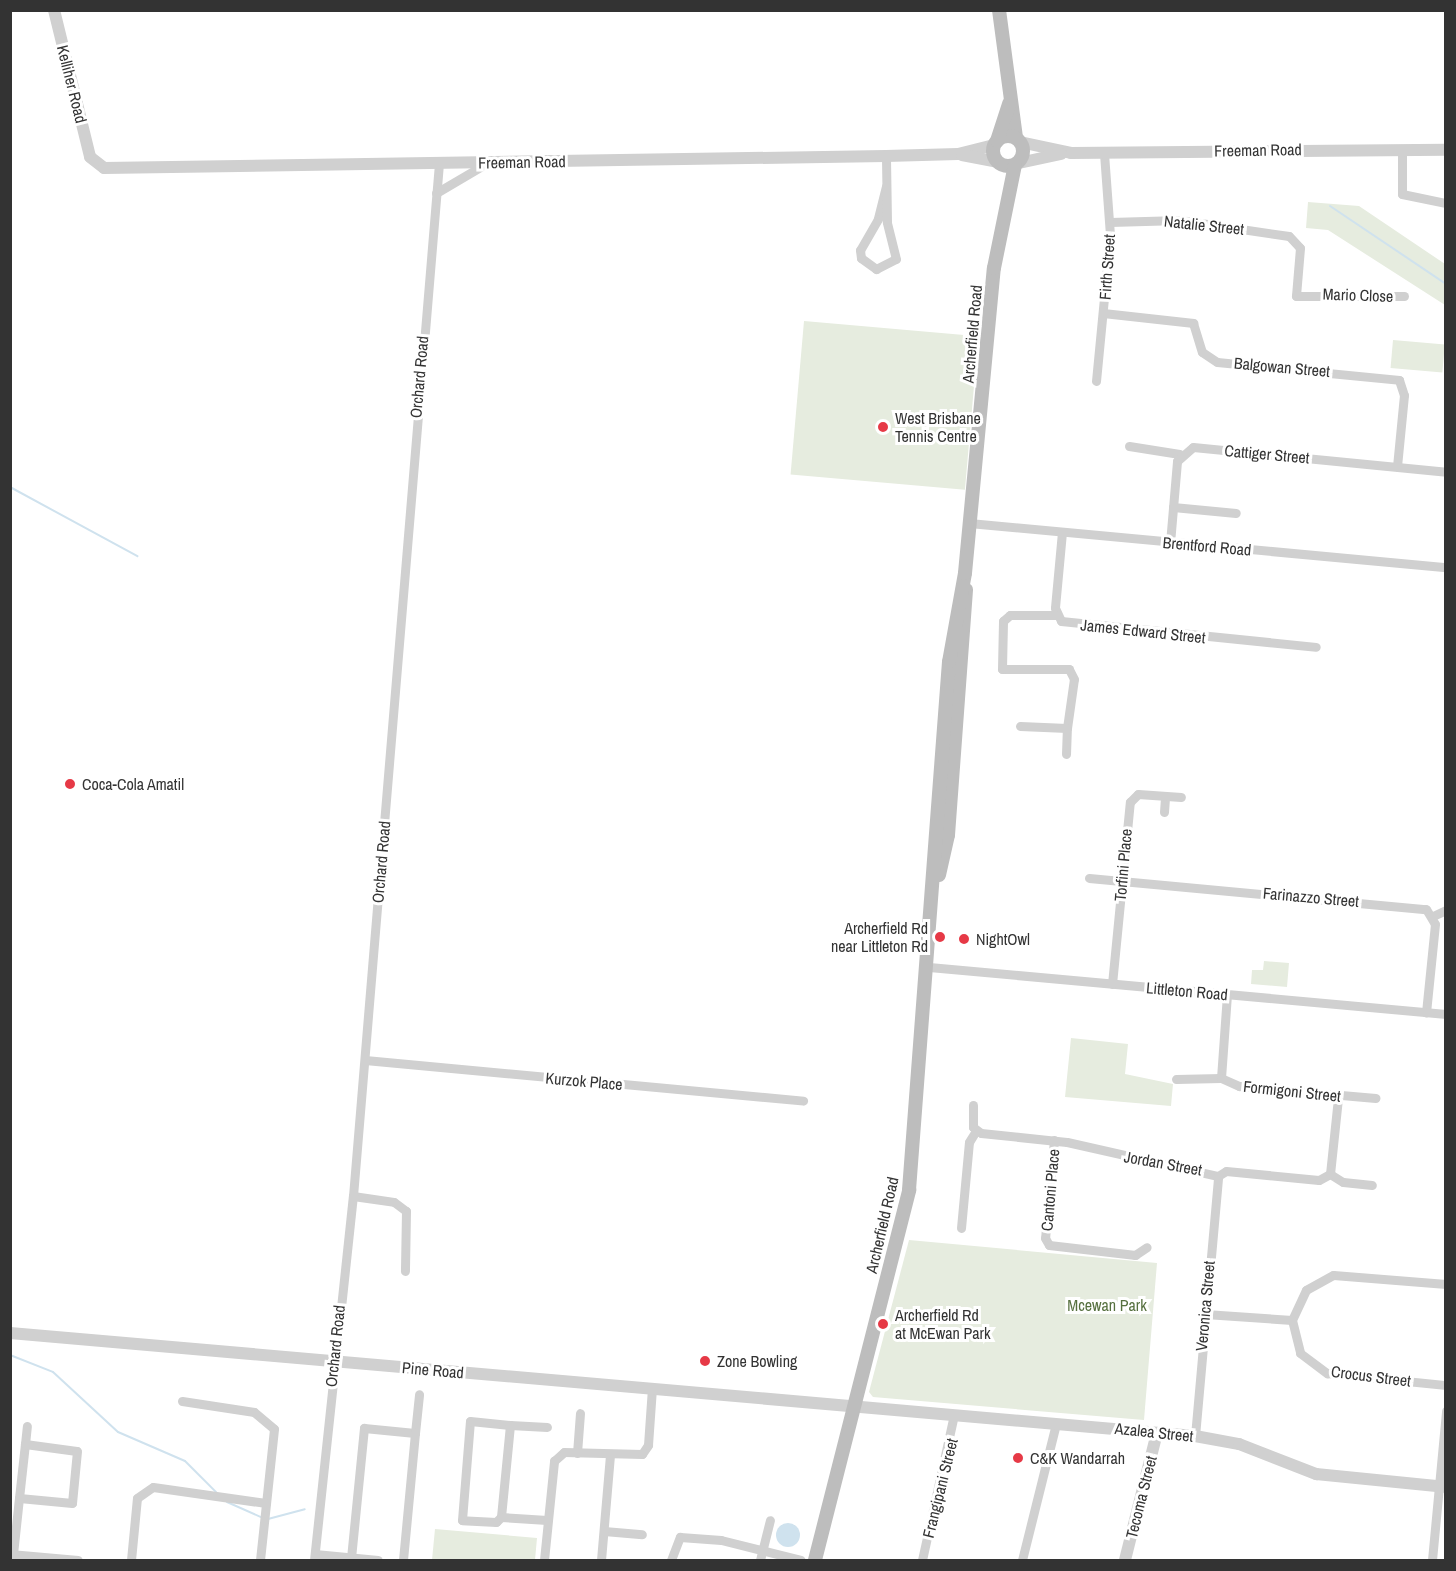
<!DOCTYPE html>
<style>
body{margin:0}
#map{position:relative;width:1456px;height:1571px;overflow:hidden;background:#fff;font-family:"Archivo Narrow",sans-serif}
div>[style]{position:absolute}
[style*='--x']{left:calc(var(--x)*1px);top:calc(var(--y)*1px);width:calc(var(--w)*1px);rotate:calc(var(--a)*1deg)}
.green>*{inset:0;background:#e6ecdf;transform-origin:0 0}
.water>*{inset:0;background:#cfe2ee}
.round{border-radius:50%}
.stream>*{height:2px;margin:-1px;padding:0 1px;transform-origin:1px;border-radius:1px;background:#cfe2ee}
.minor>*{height:9px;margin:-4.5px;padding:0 4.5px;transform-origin:4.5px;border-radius:4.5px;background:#d0d0d0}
.tertiary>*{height:12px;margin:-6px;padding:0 6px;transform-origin:6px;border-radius:6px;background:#d0d0d0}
.secondary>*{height:14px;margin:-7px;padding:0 7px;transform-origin:7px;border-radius:7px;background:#bdbdbd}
.secondary>.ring{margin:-7px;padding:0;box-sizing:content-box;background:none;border:14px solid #bdbdbd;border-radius:50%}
.dots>*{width:16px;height:16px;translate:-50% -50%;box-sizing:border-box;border:3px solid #fff;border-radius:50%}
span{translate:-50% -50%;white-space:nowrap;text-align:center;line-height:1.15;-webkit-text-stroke:6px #fff;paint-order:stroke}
.street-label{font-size:16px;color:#333}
.poi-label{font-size:16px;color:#333}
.left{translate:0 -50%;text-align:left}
.right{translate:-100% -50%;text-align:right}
.park-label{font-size:16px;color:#56703f}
.frame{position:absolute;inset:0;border:12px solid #333;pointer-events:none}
</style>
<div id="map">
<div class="green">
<div style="clip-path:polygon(1308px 202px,1359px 206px,1445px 264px,1445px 305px,1328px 230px,1306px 228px)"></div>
<div style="left:804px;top:321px;width:175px;height:154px;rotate:5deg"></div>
<div style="left:1393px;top:340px;width:52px;height:28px;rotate:5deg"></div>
<div style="clip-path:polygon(1264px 961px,1289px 963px,1287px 987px,1251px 984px,1252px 970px,1263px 970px)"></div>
<div style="clip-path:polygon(1071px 1038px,1128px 1044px,1125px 1074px,1173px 1084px,1171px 1106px,1065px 1097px)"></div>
<div style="clip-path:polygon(909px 1240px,1157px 1263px,1144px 1420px,873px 1397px,869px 1392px)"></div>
<div style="clip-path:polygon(435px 1529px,537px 1538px,535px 1560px,432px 1560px)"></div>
</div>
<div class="water">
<div class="round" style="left:776px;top:1523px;width:24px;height:24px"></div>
</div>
<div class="stream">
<div style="--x:1330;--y:206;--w:140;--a:33.9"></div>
<div style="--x:10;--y:487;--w:145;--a:28.5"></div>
<div style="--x:10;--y:1355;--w:46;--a:21.6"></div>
<div style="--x:53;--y:1372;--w:88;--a:42.7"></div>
<div style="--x:118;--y:1432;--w:73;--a:23.4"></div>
<div style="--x:185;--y:1461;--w:44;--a:45"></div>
<div style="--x:227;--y:1502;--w:39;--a:24"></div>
<div style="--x:268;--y:1519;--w:38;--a:-15"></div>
</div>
<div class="minor">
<div style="--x:1402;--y:150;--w:44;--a:90"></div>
<div style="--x:1402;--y:194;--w:45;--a:11.6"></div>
<div style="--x:886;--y:186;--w:34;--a:104"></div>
<div style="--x:878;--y:219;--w:36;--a:120"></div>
<div style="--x:860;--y:250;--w:8;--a:83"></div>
<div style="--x:861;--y:258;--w:19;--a:36"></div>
<div style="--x:876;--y:269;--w:22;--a:-27"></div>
<div style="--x:896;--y:259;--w:38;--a:-104"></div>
<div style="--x:887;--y:222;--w:66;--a:-90.9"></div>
<div style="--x:436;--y:193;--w:59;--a:-30.5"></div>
<div style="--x:1110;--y:222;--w:70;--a:-1.6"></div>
<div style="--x:1180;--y:220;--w:110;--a:8.4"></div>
<div style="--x:1289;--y:236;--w:16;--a:47"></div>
<div style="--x:1300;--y:248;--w:48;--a:94.8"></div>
<div style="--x:1296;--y:296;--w:108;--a:0"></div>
<div style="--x:1103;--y:313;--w:91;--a:6.3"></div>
<div style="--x:1193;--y:323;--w:30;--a:73"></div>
<div style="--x:1202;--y:352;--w:18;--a:34"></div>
<div style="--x:1217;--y:362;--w:183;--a:5.6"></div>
<div style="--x:1399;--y:380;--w:16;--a:72"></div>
<div style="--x:1404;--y:395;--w:72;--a:95.6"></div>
<div style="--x:1096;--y:381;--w:147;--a:-84.5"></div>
<div style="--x:1110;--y:235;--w:82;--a:-94.2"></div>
<div style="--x:1129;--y:446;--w:51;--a:9.1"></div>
<div style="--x:1173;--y:507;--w:63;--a:5.4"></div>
<div style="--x:969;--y:523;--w:479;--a:5.3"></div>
<div style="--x:1062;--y:532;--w:76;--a:95.3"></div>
<div style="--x:1055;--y:608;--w:14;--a:65"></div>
<div style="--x:1061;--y:621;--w:256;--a:5.8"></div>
<div style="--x:1170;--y:543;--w:82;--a:-85.1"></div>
<div style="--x:1177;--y:461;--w:21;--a:-41"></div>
<div style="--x:1193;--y:447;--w:254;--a:5.6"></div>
<div style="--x:1020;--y:726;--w:47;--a:2.4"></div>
<div style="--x:1067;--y:728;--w:49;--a:-81.9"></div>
<div style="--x:1074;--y:679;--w:11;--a:-117"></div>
<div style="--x:1069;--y:669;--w:67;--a:180"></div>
<div style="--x:1002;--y:669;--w:48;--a:-88.8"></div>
<div style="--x:1003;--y:621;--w:9;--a:-41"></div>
<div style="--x:1010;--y:615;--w:46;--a:0"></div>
<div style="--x:1066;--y:754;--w:26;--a:-88"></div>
<div style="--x:1164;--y:812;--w:16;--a:-86"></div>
<div style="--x:1089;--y:878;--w:338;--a:5.3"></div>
<div style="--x:1426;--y:909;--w:17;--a:59"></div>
<div style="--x:1435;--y:924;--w:89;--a:95.8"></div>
<div style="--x:1433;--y:916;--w:14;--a:-25"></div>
<div style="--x:929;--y:967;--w:519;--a:5.19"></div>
<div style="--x:1112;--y:984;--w:183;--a:-84.4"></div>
<div style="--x:1130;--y:802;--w:11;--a:-45"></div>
<div style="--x:1138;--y:794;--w:43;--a:4"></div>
<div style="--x:365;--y:1060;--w:440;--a:5.3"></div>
<div style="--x:1221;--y:1078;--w:83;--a:-85.9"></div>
<div style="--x:1176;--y:1079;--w:45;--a:-1.3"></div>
<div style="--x:1221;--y:1078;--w:20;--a:24"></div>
<div style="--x:1239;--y:1086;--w:137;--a:5"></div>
<div style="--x:973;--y:1105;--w:22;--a:90"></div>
<div style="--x:973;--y:1127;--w:10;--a:37"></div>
<div style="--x:981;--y:1133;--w:86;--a:6"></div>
<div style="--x:1067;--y:1142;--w:155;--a:12.7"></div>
<div style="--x:1218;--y:1176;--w:9;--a:-32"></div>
<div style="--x:1226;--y:1171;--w:93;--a:5.5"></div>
<div style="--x:1319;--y:1180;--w:13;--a:-29"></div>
<div style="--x:1330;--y:1174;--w:15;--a:32"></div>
<div style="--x:1343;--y:1182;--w:29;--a:6"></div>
<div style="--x:1054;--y:1140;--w:98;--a:95.2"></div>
<div style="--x:1045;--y:1238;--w:8;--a:60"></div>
<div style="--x:1049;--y:1245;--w:87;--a:6.6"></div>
<div style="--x:1135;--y:1255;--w:14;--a:-34"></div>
<div style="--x:1330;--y:1174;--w:76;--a:-84"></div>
<div style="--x:353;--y:1196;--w:41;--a:8.3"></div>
<div style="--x:394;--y:1202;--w:15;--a:37"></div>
<div style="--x:406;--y:1211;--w:60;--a:91"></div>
<div style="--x:961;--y:1228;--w:86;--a:-84.7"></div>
<div style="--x:969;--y:1142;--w:13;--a:-58"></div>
<div style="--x:1446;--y:1284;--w:113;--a:-175.4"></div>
<div style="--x:1333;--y:1275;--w:31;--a:151"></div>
<div style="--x:1306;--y:1290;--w:33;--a:115"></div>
<div style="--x:1292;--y:1320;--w:34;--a:76"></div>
<div style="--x:1300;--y:1353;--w:34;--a:37"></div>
<div style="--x:1327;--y:1373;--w:120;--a:5.8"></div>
<div style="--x:1205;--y:1314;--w:87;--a:3.9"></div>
<div style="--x:182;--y:1401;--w:73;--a:8.7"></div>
<div style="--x:254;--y:1412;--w:26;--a:40"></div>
<div style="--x:274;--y:1429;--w:132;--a:96.1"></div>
<div style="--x:510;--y:1425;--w:37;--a:3"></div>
<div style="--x:415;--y:1433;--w:39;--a:-84"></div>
<div style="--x:1195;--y:1436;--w:261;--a:-84.9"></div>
<div style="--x:25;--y:1444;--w:18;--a:-84"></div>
<div style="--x:577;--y:1453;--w:40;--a:-85.7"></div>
<div style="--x:501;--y:1517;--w:7;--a:135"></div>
<div style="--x:496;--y:1522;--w:34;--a:-177"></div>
<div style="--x:462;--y:1520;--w:99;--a:-85.4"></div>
<div style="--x:470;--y:1421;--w:40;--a:5.7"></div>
<div style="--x:510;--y:1425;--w:92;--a:95.6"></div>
<div style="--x:501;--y:1517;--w:46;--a:3.7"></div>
<div style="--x:604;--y:1531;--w:38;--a:5"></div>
<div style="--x:10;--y:1554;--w:68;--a:5"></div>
<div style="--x:315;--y:1554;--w:63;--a:5.4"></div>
<div style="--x:351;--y:1558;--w:131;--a:-84.3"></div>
<div style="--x:364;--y:1428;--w:51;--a:5.6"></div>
<div style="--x:415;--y:1433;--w:128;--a:95.4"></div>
<div style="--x:14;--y:1560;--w:6;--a:-99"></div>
<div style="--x:13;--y:1554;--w:56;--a:-83.9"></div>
<div style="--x:19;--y:1498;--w:54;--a:-83.7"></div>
<div style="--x:25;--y:1444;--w:52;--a:7.7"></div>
<div style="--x:77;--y:1451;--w:52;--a:95.5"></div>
<div style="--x:72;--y:1503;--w:53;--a:-174.6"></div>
<div style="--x:131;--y:1560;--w:62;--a:-84.5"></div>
<div style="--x:137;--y:1498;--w:19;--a:-35"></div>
<div style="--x:153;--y:1487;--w:114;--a:8.1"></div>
<div style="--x:314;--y:1560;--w:366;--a:-83.9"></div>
<div style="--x:353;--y:1196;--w:1037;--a:-85.24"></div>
<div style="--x:544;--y:1560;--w:100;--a:-84.2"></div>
<div style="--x:554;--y:1461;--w:13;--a:-42"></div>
<div style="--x:564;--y:1452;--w:78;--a:1.5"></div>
<div style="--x:642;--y:1454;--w:11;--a:-56"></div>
<div style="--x:648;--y:1445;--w:57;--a:-86"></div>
<div style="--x:601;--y:1560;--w:104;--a:-85.1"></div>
<div style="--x:671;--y:1560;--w:25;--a:-69"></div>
<div style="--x:680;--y:1537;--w:41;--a:4.2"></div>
<div style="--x:721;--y:1540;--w:82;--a:14"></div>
<div style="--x:760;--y:1560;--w:41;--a:-76"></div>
<div style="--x:922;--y:1560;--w:148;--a:-77.6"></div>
<div style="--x:1022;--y:1560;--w:140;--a:-76"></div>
<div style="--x:1432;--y:1560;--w:150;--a:-84.6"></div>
</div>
<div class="tertiary">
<div style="--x:54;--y:10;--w:151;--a:76.2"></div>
<div style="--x:90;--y:157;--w:18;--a:38"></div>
<div style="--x:104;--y:168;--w:782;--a:-0.88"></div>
<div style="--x:886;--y:156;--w:72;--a:-1.6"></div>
<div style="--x:958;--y:154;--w:37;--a:-14"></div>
<div style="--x:1020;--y:142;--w:52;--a:12.2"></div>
<div style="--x:1071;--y:153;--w:375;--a:-0.5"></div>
<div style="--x:962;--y:155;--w:36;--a:11"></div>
<div style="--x:1019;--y:163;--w:43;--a:-12.1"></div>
<div style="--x:10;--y:1333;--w:1189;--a:4.97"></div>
<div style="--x:1195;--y:1436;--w:45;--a:10.3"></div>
<div style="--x:1239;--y:1444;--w:83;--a:21.3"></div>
<div style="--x:1316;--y:1474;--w:131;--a:5.7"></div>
<div style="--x:1125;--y:1560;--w:131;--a:-75.9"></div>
</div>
<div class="secondary">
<div style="--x:999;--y:10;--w:129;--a:82.4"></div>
<div class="ring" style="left:993px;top:136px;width:16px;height:16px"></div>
<div style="--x:997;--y:141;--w:40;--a:-72"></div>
<div style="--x:939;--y:875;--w:41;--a:-77.3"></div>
<div style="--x:948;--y:835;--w:246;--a:-85.8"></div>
<div style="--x:815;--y:1560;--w:382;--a:-75.7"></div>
<div style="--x:909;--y:1190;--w:530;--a:-85.67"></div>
<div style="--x:949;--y:662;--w:90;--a:-79.8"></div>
<div style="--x:965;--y:573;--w:306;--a:-84.6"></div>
<div style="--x:994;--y:268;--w:105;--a:-78.5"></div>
</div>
<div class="dots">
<div style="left:883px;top:427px;background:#e63946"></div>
<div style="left:70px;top:784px;background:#e63946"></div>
<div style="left:940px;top:937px;background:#e63946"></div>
<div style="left:964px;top:939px;background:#e63946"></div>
<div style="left:883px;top:1324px;background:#e63946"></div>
<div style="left:705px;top:1361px;background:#e63946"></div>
<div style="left:1018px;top:1458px;background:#e63946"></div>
</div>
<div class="street-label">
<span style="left:72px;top:84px;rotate:76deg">Kelliher Road</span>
<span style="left:1258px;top:150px;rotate:-1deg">Freeman Road</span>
<span style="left:522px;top:162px;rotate:-1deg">Freeman Road</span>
<span style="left:1204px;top:225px;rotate:6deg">Natalie Street</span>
<span style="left:1107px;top:267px;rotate:-86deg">Firth Street</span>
<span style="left:1358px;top:295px;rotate:2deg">Mario Close</span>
<span style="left:972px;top:334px;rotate:-85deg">Archerfield Road</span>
<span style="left:1282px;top:367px;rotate:5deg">Balgowan Street</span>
<span style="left:419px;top:377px;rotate:-85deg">Orchard Road</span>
<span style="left:1267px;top:454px;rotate:5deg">Cattiger Street</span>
<span style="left:1207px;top:546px;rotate:5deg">Brentford Road</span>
<span style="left:1143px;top:631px;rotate:6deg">James Edward Street</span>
<span style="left:381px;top:862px;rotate:-85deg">Orchard Road</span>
<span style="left:1123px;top:865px;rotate:-85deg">Torfini Place</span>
<span style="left:1311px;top:897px;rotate:5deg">Farinazzo Street</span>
<span style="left:1187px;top:991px;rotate:5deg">Littleton Road</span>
<span style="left:584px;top:1081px;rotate:5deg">Kurzok Place</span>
<span style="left:1292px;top:1091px;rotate:6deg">Formigoni Street</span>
<span style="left:1163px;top:1163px;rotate:10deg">Jordan Street</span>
<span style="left:1050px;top:1190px;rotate:-85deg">Cantoni Place</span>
<span style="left:882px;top:1225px;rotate:-77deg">Archerfield Road</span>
<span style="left:1205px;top:1306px;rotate:-85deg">Veronica Street</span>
<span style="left:335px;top:1346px;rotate:-84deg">Orchard Road</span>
<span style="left:433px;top:1370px;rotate:5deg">Pine Road</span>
<span style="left:1371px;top:1376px;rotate:7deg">Crocus Street</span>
<span style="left:1154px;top:1432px;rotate:6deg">Azalea Street</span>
<span style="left:940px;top:1488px;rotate:-76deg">Frangipani Street</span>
<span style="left:1141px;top:1497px;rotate:-76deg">Tecoma Street</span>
</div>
<div class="poi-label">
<span class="left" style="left:895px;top:427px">West Brisbane<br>Tennis Centre</span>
<span class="left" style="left:82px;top:784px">Coca-Cola Amatil</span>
<span class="right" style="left:928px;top:937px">Archerfield Rd<br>near Littleton Rd</span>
<span class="left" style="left:976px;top:939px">NightOwl</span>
<span class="left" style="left:895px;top:1324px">Archerfield Rd<br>at McEwan Park</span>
<span class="left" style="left:717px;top:1361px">Zone Bowling</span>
<span class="left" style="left:1030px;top:1458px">C&amp;K Wandarrah</span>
</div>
<div class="park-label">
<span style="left:1107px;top:1305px">Mcewan Park</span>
</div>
<div class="frame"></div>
</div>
